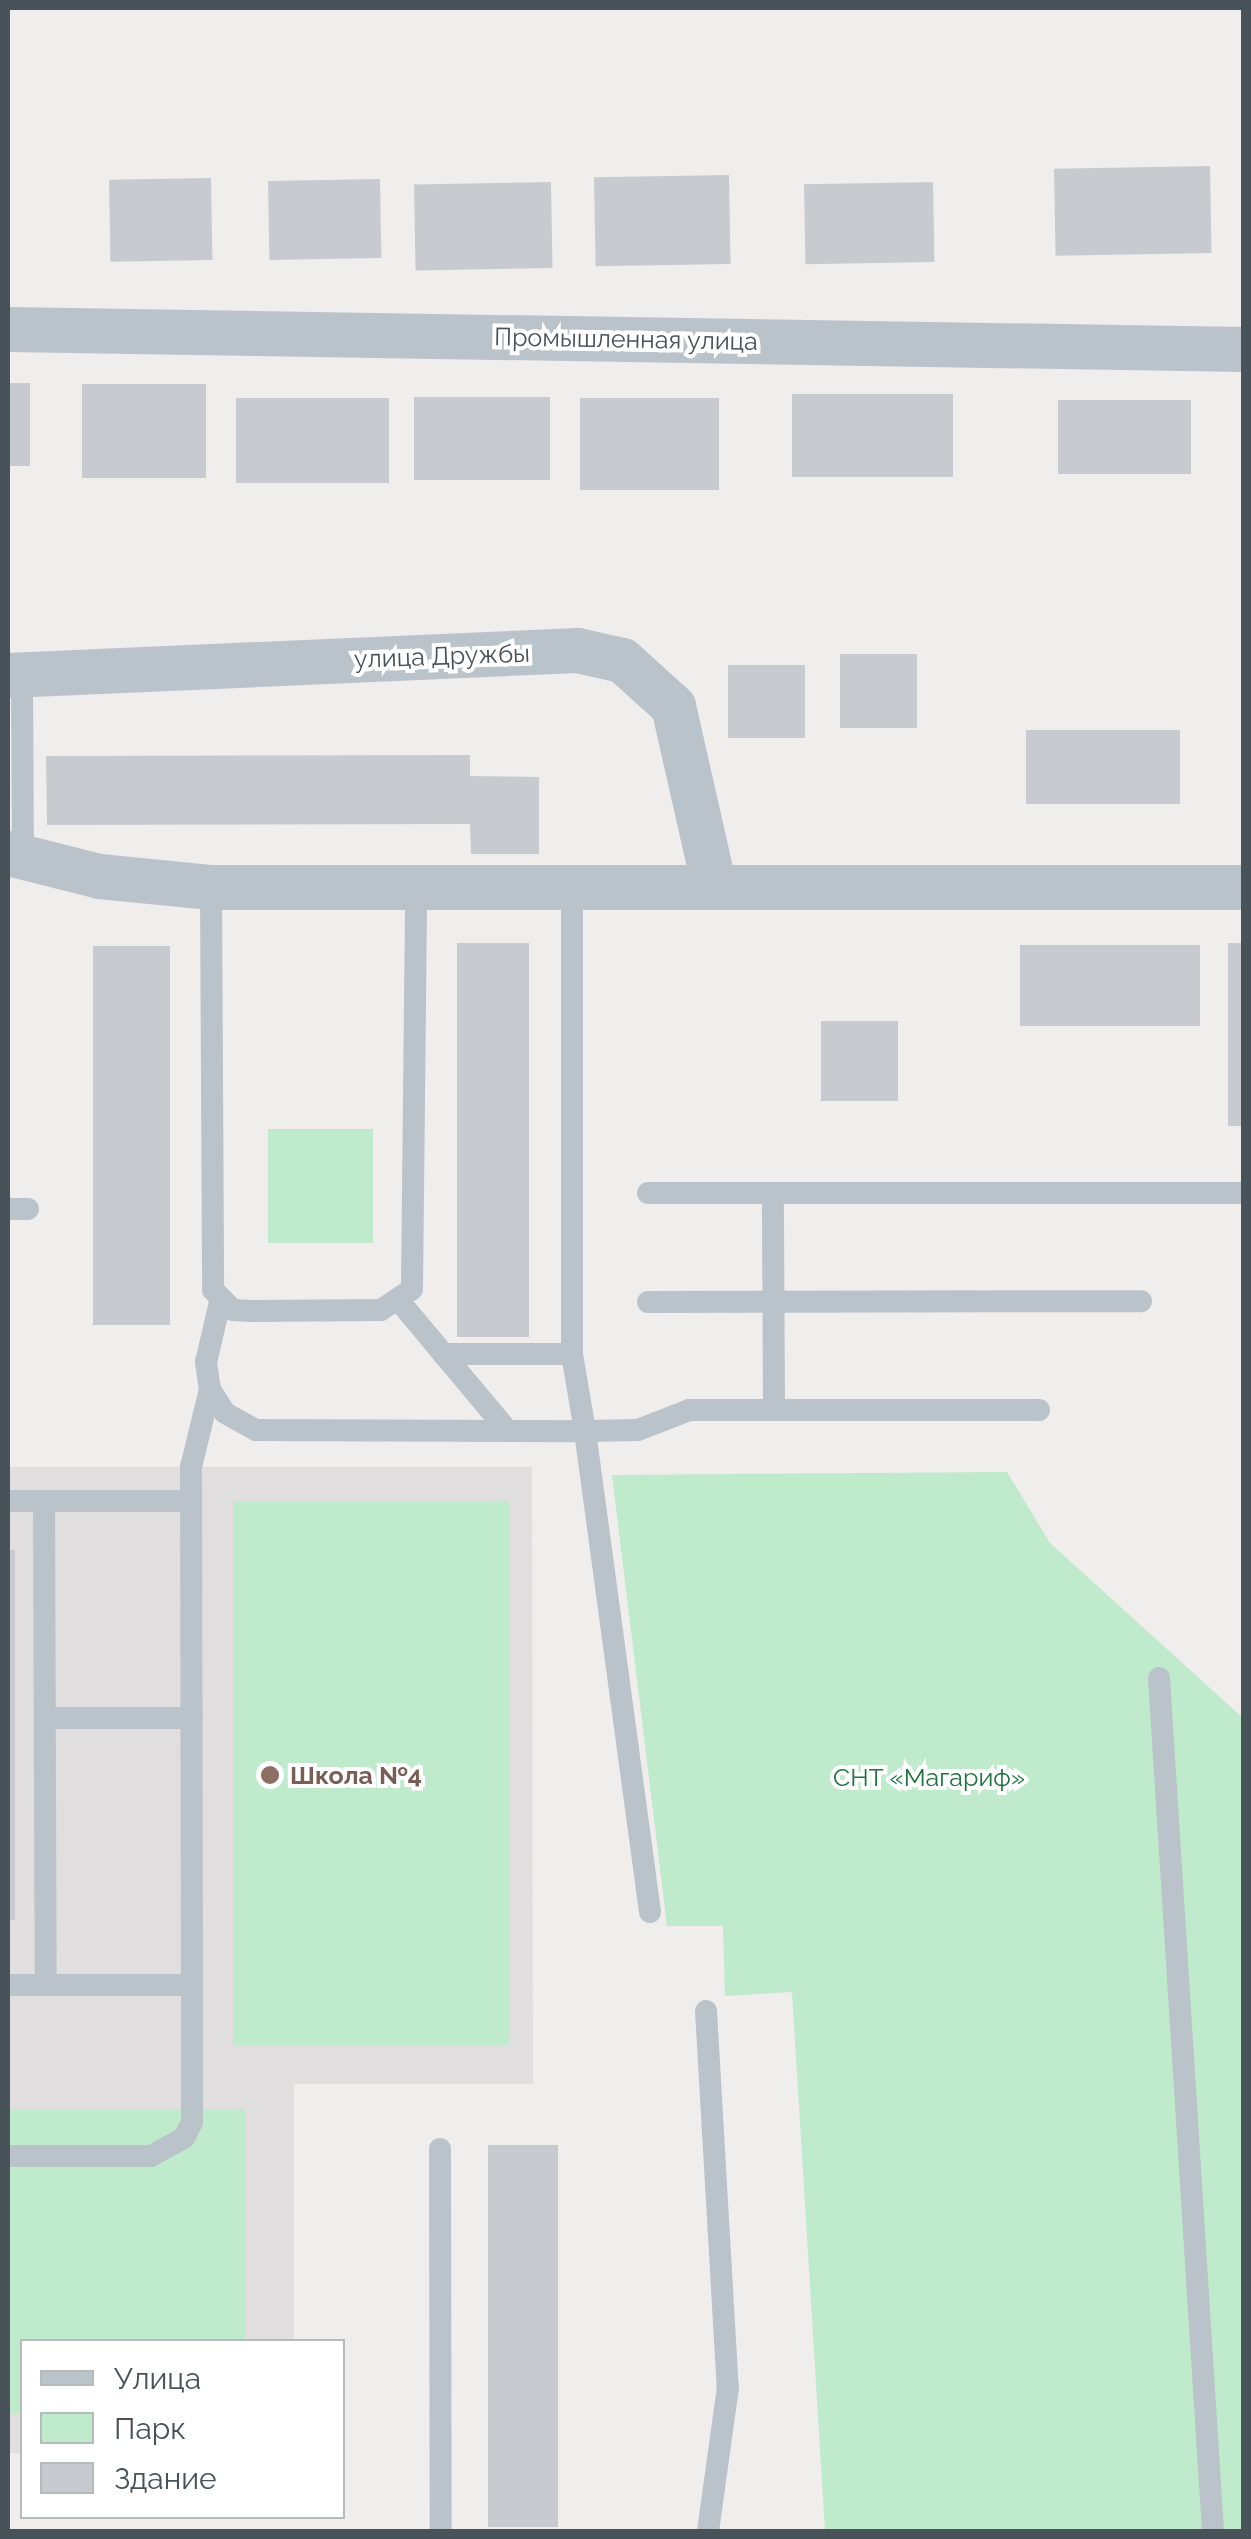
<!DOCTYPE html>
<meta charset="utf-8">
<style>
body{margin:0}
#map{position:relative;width:1251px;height:2539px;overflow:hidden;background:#f0eded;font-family:Raleway,sans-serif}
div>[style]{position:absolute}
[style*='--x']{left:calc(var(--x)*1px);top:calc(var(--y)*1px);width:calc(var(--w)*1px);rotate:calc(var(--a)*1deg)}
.education>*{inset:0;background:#e1dedf}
.green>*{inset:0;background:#bfeacb;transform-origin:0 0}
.building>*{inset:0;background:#c7cbd0;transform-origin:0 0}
.lane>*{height:22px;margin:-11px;padding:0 11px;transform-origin:11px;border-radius:11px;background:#bac3c9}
.street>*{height:45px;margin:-22.5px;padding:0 22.5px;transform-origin:22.5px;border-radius:22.5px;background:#bac3c9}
.dots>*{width:28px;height:28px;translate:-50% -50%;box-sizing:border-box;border:5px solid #fff;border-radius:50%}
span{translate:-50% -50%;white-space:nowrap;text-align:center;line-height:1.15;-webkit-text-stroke:8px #fff;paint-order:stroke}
.street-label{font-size:25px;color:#475259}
.education-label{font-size:25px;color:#785e54;font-weight:700}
.left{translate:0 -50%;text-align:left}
.park-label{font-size:25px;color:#1f7340}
.frame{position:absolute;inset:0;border:10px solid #475259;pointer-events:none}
.legend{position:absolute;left:20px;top:2339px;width:325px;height:180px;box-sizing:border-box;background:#fff;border:2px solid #b5babd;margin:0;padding:12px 18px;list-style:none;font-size:30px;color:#475259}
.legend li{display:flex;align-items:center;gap:20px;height:50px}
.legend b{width:50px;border:2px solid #b5babd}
</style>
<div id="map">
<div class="education">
<div style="clip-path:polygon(8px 1467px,532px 1467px,533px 2084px,294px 2084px,294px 2341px,22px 2342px,22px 2453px,8px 2453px)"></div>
</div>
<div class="green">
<div style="left:373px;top:1129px;width:114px;height:105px;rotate:90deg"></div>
<div style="clip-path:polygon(1007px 1472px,1050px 1543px,1243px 1718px,1243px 2531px,825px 2531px,792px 1992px,725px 1996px,723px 1926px,667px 1926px,612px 1475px)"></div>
<div style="left:233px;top:1501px;width:276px;height:544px"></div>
<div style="clip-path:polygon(8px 2109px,245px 2109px,245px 2341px,22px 2342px,22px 2413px,8px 2413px)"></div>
</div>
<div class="building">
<div style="left:1210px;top:166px;width:87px;height:156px;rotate:89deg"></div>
<div style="left:729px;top:175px;width:89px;height:135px;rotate:89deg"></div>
<div style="left:211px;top:178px;width:82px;height:102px;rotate:89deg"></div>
<div style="left:380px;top:179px;width:79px;height:112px;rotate:89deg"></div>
<div style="left:551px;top:182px;width:86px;height:137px;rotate:89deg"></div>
<div style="left:933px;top:182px;width:80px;height:129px;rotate:89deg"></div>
<div style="left:8px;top:383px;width:22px;height:83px"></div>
<div style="left:82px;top:384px;width:124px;height:94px"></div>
<div style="left:792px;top:394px;width:161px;height:83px"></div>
<div style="left:414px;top:397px;width:136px;height:83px"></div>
<div style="left:236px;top:398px;width:153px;height:85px"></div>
<div style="left:580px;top:398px;width:139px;height:92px"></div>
<div style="left:1058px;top:400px;width:133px;height:74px"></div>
<div style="left:840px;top:654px;width:77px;height:74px"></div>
<div style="left:728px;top:665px;width:77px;height:73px"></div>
<div style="left:1026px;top:730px;width:154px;height:74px"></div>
<div style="clip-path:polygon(470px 755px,470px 776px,539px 777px,539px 854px,471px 854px,470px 824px,47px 825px,46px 756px)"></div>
<div style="left:529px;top:943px;width:394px;height:72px;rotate:90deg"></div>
<div style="left:1228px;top:943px;width:16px;height:183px"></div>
<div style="left:1020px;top:945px;width:180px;height:81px"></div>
<div style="left:93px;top:946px;width:77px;height:379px"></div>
<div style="left:821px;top:1021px;width:77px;height:80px"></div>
<div style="left:8px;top:1550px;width:7px;height:370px"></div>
<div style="left:488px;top:2145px;width:70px;height:382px"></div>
</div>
<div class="lane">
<div style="--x:22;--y:675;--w:183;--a:89.7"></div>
<div style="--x:211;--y:887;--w:403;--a:89.7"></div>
<div style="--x:213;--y:1290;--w:28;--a:45"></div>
<div style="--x:233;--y:1310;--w:19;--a:3"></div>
<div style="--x:252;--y:1311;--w:129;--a:-0.4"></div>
<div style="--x:381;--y:1310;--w:37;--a:-34"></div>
<div style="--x:412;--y:1289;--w:402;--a:-89.4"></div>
<div style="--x:648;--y:1193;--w:125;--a:0"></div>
<div style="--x:8;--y:1209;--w:20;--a:0"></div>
<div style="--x:220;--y:1302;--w:62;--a:103.1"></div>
<div style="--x:206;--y:1362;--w:27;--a:82"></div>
<div style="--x:210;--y:1389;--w:28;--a:58"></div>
<div style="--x:225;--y:1413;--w:35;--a:29"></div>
<div style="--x:256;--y:1430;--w:329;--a:0.2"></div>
<div style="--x:585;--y:1431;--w:78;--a:-99.6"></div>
<div style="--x:572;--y:1354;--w:468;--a:-90"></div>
<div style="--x:400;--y:1302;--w:167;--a:50.1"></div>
<div style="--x:648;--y:1302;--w:493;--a:-0.1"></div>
<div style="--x:443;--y:1354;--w:129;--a:0"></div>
<div style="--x:774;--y:1410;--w:217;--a:-90.3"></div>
<div style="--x:773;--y:1193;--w:471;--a:0"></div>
<div style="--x:8;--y:1501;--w:183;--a:0"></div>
<div style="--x:44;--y:1501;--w:484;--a:89.8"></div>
<div style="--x:1159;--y:1678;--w:856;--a:86.38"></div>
<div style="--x:45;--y:1718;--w:147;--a:0"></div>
<div style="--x:650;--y:1912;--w:485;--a:-97.7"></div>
<div style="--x:585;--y:1431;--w:53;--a:-1.1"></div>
<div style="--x:638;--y:1430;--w:55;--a:-21.4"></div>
<div style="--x:689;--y:1410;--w:350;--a:0"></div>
<div style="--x:8;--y:1985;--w:184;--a:0"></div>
<div style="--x:192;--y:1985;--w:518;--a:-90.11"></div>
<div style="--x:191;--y:1467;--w:80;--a:-76.3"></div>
<div style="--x:706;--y:2011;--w:377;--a:86.7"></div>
<div style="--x:728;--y:2387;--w:146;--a:97.9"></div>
<div style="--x:440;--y:2149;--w:383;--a:89.9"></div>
<div style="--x:8;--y:2156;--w:143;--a:0"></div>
<div style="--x:151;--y:2156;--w:38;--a:-29"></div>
<div style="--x:184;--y:2138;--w:18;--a:-63"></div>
<div style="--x:192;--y:2122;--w:137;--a:-90"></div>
</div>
<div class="street">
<div style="--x:8;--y:329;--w:1236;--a:0.93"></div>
<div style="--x:8;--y:675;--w:570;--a:-2.52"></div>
<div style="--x:577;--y:650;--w:46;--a:12.5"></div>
<div style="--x:622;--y:660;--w:69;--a:42"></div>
<div style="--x:673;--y:706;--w:185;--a:77.2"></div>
<div style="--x:8;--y:853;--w:94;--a:14.2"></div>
<div style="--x:99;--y:876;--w:113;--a:5.6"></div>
<div style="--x:211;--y:887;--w:1033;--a:0"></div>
</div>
<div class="dots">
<div style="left:270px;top:1775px;background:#8d6e63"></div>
</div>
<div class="street-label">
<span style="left:626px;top:339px;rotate:1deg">Промышленная улица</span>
<span style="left:442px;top:656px;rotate:-2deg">улица Дружбы</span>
</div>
<div class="education-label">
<span class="left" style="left:290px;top:1775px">Школа №4</span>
</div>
<div class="park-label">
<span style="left:929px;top:1777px">СНТ «Магариф»</span>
</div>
<div class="frame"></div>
<ul class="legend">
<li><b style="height:12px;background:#bac3c9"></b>Улица</li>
<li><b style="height:28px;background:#bfeacb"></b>Парк</li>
<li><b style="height:28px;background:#c7cbd0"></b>Здание</li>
</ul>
</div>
